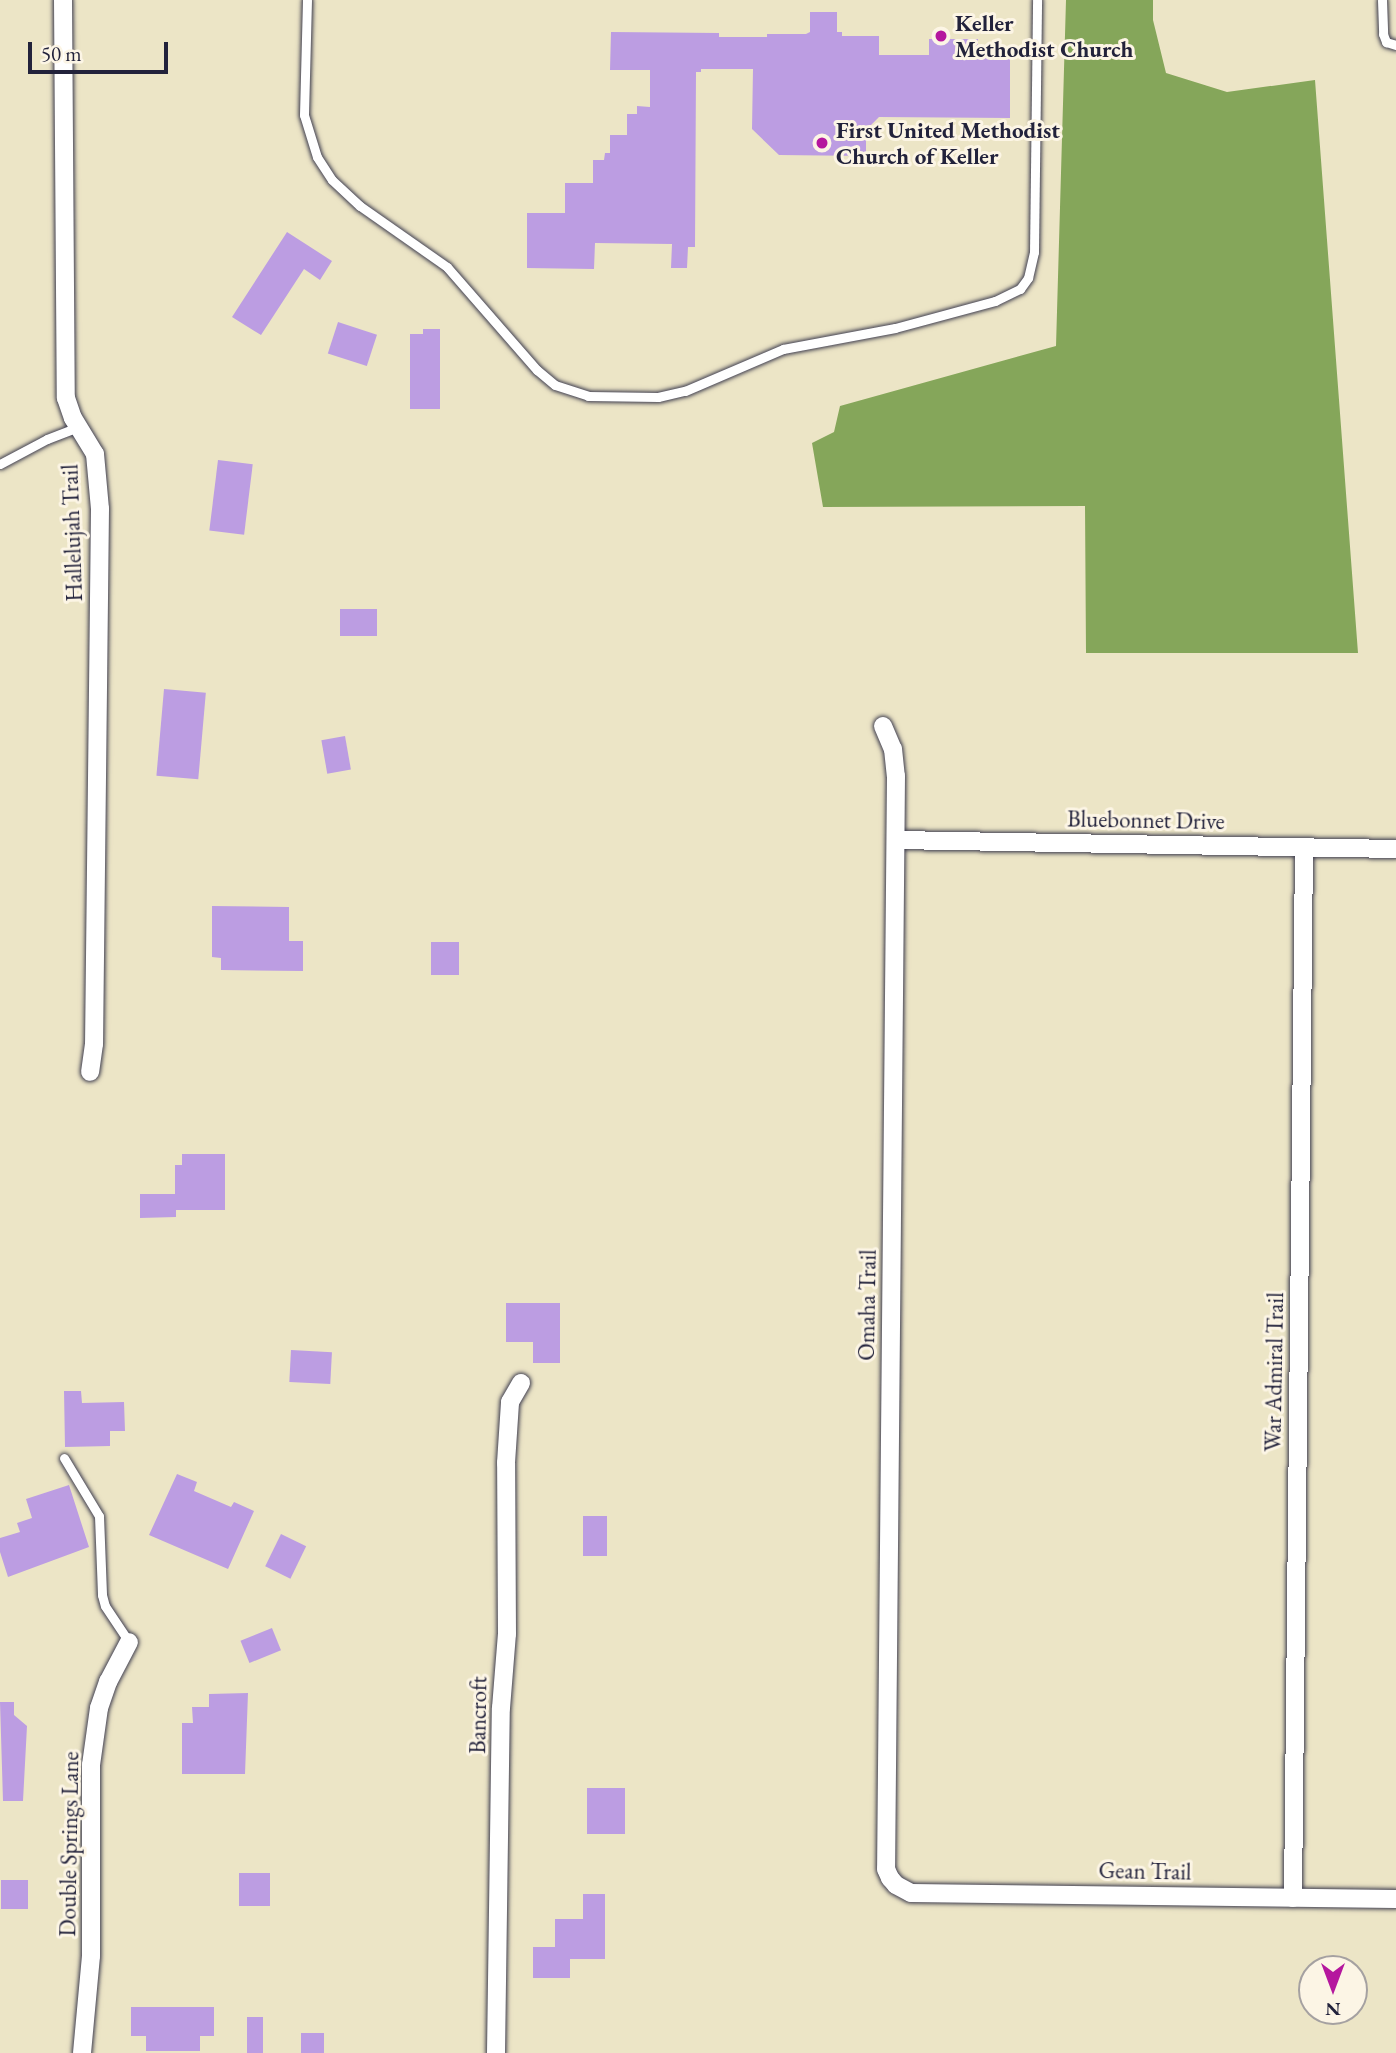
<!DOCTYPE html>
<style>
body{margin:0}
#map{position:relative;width:1396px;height:2053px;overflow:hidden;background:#ece5c6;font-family:"EB Garamond",serif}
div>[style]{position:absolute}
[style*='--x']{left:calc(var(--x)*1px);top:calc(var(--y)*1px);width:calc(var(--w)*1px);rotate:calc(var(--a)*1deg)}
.forest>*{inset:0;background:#85a65a}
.building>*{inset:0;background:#bc9de2;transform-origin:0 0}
.roads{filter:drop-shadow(0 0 2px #403f50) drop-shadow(0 0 2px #403f50)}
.lane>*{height:9px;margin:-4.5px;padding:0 4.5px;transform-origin:4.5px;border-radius:4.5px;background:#fff}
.street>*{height:18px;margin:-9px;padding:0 9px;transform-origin:9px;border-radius:9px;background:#fff}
.dots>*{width:19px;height:19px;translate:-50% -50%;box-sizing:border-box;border:4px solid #fcf5e5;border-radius:50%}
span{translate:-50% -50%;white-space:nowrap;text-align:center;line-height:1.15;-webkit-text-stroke:6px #fcf5e5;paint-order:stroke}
.poi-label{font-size:23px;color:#22223b;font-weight:700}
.left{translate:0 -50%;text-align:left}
.street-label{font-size:23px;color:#22223b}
.north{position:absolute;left:1298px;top:1955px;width:70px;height:70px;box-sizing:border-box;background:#fcf5e5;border:2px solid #a5a1a1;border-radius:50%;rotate:180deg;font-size:19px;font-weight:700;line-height:28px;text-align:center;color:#22223b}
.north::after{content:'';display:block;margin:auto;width:24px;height:32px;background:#b5179e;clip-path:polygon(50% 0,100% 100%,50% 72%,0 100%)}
.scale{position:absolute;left:28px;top:42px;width:140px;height:32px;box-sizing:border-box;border:4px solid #22223b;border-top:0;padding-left:9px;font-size:21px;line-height:24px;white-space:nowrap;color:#22223b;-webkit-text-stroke:5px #fcf5e5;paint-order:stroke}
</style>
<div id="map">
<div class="forest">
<div style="clip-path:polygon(1066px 0,1153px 0,1153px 20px,1166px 73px,1227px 92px,1315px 80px,1358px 653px,1086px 653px,1085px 506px,823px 507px,812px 443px,834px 432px,840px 406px,1056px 346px)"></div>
</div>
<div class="building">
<div style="clip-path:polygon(810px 12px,837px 12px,837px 32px,842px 32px,842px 36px,879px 36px,879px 55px,929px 55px,929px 39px,978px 39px,978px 56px,1010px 56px,1010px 118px,879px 117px,866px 130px,866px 156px,779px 155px,752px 129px,753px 69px,701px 69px,701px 72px,696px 72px,695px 247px,688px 247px,687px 268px,671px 268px,672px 244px,595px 243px,594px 269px,527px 268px,527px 213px,565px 213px,565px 183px,593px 183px,593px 160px,604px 160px,605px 153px,610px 153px,610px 135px,627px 135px,627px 114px,637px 114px,637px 106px,650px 107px,650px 70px,610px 70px,611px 32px,719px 33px,719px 37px,767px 37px,767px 34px,806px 34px,810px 32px)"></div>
<div style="clip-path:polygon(287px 232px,332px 261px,320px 280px,304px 269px,261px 335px,232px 317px)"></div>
<div style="left:338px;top:322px;width:41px;height:33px;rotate:18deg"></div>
<div style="clip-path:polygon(423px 329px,440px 329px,440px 409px,410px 409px,410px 334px,423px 334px)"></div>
<div style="left:218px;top:460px;width:35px;height:71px;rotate:7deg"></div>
<div style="left:340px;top:609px;width:37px;height:27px"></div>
<div style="left:164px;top:689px;width:42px;height:87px;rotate:5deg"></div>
<div style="left:345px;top:736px;width:34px;height:24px;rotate:80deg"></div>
<div style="clip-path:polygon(212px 906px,289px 907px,289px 941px,303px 941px,303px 971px,221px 970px,221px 958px,212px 957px)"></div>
<div style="left:431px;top:942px;width:28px;height:33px"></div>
<div style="clip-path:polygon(182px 1154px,225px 1154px,225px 1210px,176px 1210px,176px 1217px,140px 1218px,140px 1194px,175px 1194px,175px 1165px,182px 1165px)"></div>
<div style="clip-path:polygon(506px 1303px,560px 1303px,560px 1363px,533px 1363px,533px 1342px,506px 1342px)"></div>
<div style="left:291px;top:1350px;width:41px;height:32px;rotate:3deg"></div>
<div style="clip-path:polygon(64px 1391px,81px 1391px,82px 1403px,124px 1402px,125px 1431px,110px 1431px,110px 1446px,65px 1447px)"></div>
<div style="clip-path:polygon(177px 1474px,197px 1482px,194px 1491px,231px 1507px,234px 1502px,254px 1511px,228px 1569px,149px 1535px)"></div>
<div style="clip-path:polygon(69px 1485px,89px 1547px,8px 1577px,0 1552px,0 1538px,20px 1532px,17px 1523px,32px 1518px,26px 1499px)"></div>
<div style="left:583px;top:1516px;width:24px;height:40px"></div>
<div style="left:281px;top:1534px;width:28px;height:36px;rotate:26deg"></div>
<div style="left:272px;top:1628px;width:24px;height:34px;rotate:68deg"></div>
<div style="clip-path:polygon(248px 1693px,245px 1774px,182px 1774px,182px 1723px,193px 1723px,192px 1707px,209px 1707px,209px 1694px)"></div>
<div style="clip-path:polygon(0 1702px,14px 1702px,14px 1715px,27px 1726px,23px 1801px,3px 1801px)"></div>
<div style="left:587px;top:1788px;width:38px;height:46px"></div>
<div style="left:239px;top:1873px;width:31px;height:33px"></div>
<div style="left:1px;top:1880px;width:27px;height:29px"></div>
<div style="clip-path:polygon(583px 1894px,605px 1894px,605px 1959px,570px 1959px,570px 1978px,533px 1978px,533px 1947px,555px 1947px,555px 1919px,583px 1919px)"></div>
<div style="clip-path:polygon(131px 2007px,214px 2007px,214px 2036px,200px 2036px,200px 2051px,146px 2051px,146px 2036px,131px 2036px)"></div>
<div style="left:247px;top:2017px;width:16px;height:36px"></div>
<div style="left:301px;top:2033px;width:23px;height:20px"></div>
</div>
<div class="roads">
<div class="lane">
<div style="--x:307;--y:0;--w:115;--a:91.5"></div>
<div style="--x:304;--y:115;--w:44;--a:72.8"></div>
<div style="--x:317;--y:157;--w:27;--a:57"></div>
<div style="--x:332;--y:180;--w:38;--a:43"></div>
<div style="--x:360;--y:206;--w:106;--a:35"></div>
<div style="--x:447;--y:267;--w:137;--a:48.9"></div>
<div style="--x:537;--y:370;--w:23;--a:40"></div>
<div style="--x:555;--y:385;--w:35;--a:18"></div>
<div style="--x:588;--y:396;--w:70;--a:0.8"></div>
<div style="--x:658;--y:397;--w:28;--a:-13"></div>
<div style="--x:685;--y:391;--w:107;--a:-23.2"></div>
<div style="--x:783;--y:349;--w:114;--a:-10.6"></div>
<div style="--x:895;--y:328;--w:104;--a:-15.1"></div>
<div style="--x:995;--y:301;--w:28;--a:-26"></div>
<div style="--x:1020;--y:289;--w:14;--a:-54"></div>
<div style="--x:1028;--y:278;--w:27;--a:-77"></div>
<div style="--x:1034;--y:252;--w:252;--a:-89.3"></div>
<div style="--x:1382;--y:0;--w:34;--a:88"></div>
<div style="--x:1383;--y:34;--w:9;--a:69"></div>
<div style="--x:1386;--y:42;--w:10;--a:17"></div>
<div style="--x:0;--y:464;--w:53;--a:-28"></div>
<div style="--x:47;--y:439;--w:34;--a:-21"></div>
<div style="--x:64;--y:1458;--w:68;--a:58.9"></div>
<div style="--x:99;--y:1516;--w:79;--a:87.8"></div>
<div style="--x:102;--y:1595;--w:11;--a:75"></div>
<div style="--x:105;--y:1606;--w:43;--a:56.3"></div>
</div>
<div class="street">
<div style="--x:63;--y:0;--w:398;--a:89.6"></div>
<div style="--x:66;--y:398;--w:21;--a:71"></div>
<div style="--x:73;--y:418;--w:42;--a:58.6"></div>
<div style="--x:95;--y:454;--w:55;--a:84.8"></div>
<div style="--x:100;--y:509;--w:535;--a:90.64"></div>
<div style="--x:94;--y:1044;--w:28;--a:98"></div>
<div style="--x:883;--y:726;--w:25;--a:67"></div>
<div style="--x:893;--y:749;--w:27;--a:84"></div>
<div style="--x:896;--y:776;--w:1093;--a:90.52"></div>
<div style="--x:886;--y:1869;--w:10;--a:66"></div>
<div style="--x:890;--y:1878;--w:9;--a:49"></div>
<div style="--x:896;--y:1885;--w:17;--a:28"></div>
<div style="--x:911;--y:1893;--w:485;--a:0.7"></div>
<div style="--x:896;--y:840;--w:500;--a:1.03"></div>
<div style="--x:1293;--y:1898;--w:1051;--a:-89.4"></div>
<div style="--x:82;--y:2053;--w:97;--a:-84.7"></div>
<div style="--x:91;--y:1956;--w:191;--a:-90"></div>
<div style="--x:91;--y:1765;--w:58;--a:-82"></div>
<div style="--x:99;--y:1708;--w:28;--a:-71"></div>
<div style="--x:108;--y:1682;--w:45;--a:-62.3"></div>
<div style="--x:496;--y:2053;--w:345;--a:-89.2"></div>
<div style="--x:501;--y:1708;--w:74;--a:-85.4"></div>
<div style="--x:507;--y:1634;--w:171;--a:-90.3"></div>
<div style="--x:506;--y:1463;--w:61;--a:-86.2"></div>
<div style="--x:510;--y:1402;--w:22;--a:-60"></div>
</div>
</div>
<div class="dots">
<div style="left:941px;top:36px;background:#b5179e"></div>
<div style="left:822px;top:143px;background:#b5179e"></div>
</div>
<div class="poi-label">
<span class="left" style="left:955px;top:36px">Keller<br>Methodist Church</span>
<span class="left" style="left:836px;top:143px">First United Methodist<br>Church of Keller</span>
</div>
<div class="street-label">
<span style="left:72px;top:533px;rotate:-92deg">Hallelujah Trail</span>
<span style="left:1146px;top:820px;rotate:1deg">Bluebonnet Drive</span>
<span style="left:867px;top:1305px;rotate:-89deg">Omaha Trail</span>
<span style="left:1274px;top:1372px;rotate:-89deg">War Admiral Trail</span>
<span style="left:478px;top:1715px;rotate:-89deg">Bancroft</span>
<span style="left:69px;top:1844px;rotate:-89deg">Double Springs Lane</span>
<span style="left:1145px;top:1871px;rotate:1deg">Gean Trail</span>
</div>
<div class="north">N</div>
<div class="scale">50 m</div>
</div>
